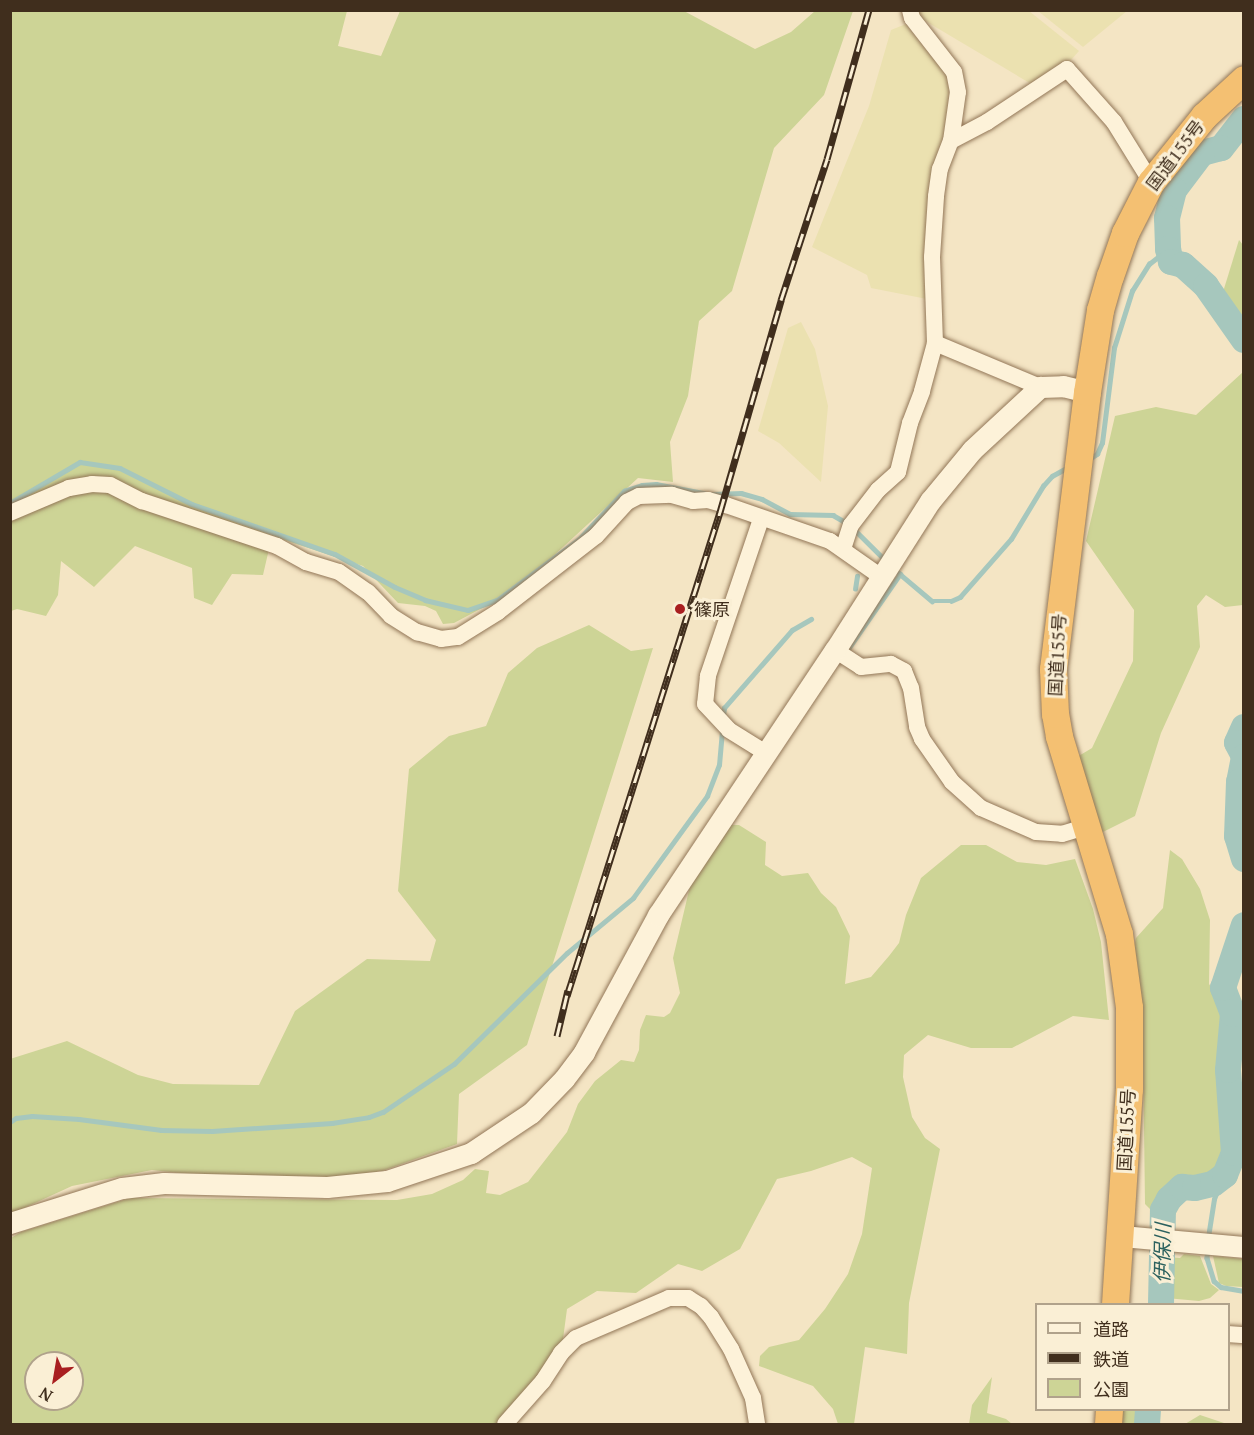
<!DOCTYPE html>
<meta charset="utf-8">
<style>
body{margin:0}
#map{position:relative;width:1254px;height:1435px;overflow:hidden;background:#f4e5c4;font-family:"PT Serif","Noto Sans JP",serif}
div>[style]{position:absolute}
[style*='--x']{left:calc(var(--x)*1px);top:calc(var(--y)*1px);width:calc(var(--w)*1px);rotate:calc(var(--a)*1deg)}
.farmland>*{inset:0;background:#ebe1b0}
.green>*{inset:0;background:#cdd496;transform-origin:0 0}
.stream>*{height:4.5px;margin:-2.25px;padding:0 2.25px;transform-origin:2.25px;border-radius:2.25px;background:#a6c7bd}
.river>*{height:26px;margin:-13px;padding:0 13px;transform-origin:13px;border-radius:13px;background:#a6c7bd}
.roads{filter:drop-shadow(0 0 2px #927657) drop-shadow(0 0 2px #927657)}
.minor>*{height:16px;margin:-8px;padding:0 8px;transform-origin:8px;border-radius:8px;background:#fdf2d9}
.tertiary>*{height:21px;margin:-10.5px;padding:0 10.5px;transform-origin:10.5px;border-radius:10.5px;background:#fdf2d9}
.trunk>*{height:27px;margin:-13.5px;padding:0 13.5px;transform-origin:13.5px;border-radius:13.5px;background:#f4c072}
.rail>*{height:7px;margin-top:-3.5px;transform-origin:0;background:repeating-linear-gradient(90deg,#faefd5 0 14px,#402e1d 0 28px);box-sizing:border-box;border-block:2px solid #402e1d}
.dots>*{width:16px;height:16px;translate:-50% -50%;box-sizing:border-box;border:3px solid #faefd5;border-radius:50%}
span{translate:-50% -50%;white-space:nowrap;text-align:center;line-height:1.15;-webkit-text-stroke:6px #faefd5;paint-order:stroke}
.street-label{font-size:18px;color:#402e1d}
.poi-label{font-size:18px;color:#402e1d}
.left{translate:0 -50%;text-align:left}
.water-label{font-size:20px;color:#2b615e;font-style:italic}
.frame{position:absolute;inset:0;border:12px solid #402e1d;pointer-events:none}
.legend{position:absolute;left:1035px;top:1303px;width:195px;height:108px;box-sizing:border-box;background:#faefd5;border:2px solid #b0a28b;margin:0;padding:8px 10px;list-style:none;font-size:18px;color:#402e1d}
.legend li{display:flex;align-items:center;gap:12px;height:30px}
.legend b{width:30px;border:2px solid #b0a28b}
.north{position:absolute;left:24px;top:1351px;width:60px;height:60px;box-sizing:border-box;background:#faefd5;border:2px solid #b0a28b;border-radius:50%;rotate:211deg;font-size:16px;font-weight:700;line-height:24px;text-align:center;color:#402e1d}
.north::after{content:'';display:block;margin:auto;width:21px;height:27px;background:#a91f20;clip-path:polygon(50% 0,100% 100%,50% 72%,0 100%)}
</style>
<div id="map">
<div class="farmland">
<div style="clip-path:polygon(917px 11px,1029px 11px,1079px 51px,1070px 61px,1033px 85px,917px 16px)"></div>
<div style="clip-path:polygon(1038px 11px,1127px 11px,1083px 47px)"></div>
<div style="clip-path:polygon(906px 24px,951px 80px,943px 142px,928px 194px,925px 243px,927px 299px,871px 288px,867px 275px,812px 247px,869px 106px,891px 30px)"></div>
<div style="clip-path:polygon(801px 322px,815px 349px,828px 406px,821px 482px,779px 443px,758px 431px,788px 328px)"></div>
</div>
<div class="green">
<div style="clip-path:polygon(10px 11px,347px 11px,338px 46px,381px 56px,400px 11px,684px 11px,755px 49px,791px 32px,815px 11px,853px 11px,824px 95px,774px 148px,732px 291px,699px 321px,688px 396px,670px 442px,673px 482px,638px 478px,550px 559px,486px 606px,454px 623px,443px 624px,436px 611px,425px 606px,398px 603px,363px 566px,272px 536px,263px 575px,232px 574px,212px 605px,194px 598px,192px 568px,135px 546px,94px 587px,61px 561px,58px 595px,46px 616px,17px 609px,11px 611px)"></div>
<div style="clip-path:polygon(1239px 240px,1243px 245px,1243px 317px,1223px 292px)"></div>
<div style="clip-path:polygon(1243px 372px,1243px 605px,1225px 607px,1206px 595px,1197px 606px,1200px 647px,1161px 733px,1135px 816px,1101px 833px,1077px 757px,1092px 748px,1133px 661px,1134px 610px,1086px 541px,1115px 416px,1156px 407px,1196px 415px)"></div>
<div style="clip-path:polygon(589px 625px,631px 651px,653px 648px,527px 1045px,459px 1094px,457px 1144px,382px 1171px,323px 1179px,217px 1177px,152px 1170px,72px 1186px,11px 1214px,10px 1059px,67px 1041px,138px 1075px,173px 1084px,259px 1085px,295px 1011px,367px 959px,430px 961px,436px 940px,398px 891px,409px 769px,449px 736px,486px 726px,508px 673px,537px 648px)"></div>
<div style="clip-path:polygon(evenodd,728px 825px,739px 825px,766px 842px,765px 865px,782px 876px,808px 873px,821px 893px,836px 907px,850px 936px,845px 984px,871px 977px,889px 956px,899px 943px,906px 915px,921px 878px,961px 845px,986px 845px,1017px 862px,1046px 865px,1075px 859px,1093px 909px,1101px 942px,1109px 1020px,1073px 1016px,1012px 1048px,971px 1048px,928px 1035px,904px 1055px,903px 1077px,912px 1117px,925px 1138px,940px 1149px,909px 1303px,907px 1354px,865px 1347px,854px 1424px,838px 1424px,833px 1409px,813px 1386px,759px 1366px,760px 1356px,769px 1347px,799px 1340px,825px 1309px,848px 1274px,862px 1234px,872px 1168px,852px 1157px,811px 1171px,777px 1179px,740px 1249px,702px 1271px,678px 1264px,636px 1293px,597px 1291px,567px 1309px,563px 1339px,530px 1389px,500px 1424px,11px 1424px,11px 1238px,21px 1232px,130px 1198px,397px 1200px,432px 1194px,463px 1180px,475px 1169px,489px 1171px,486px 1193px,500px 1195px,528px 1182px,567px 1132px,578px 1104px,595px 1081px,621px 1060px,634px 1062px,639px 1050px,640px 1030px,646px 1015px,664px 1017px,670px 1013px,680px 993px,673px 958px,691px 882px,728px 825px,36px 1363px,72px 1363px,72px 1399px,36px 1399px,36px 1363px)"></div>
<div style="clip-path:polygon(1170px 850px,1182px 859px,1200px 889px,1210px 920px,1209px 984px,1227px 1011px,1223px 1100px,1226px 1137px,1225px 1155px,1219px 1172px,1195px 1183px,1183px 1183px,1167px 1192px,1155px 1214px,1145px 1204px,1143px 1049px,1131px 958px,1136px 938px,1163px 908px)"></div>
<div style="clip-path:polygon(1184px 1254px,1200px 1256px,1211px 1284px,1219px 1290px,1210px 1298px,1199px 1301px,1166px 1298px,1168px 1257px,1180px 1258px)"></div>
<div style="clip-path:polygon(1213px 1256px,1243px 1259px,1243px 1287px,1226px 1286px,1219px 1283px)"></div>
<div style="clip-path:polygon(992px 1377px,987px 1413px,1006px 1419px,1012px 1424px,969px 1424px,972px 1405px)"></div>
<div style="left:1121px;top:1410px;width:24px;height:14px"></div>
<div style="clip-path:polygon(1200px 1415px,1227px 1424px,1185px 1424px)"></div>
</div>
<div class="stream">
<div style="--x:1088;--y:460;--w:11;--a:-34"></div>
<div style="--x:1097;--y:454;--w:12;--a:-66"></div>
<div style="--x:1102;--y:443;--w:96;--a:-82.8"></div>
<div style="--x:1114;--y:348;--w:60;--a:-72.5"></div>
<div style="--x:1132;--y:291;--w:32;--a:-58"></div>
<div style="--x:1149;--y:264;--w:24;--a:-38"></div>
<div style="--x:713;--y:494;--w:28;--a:-2"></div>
<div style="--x:741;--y:493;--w:22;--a:16"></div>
<div style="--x:762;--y:499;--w:32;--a:28"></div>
<div style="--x:790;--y:514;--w:43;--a:1.3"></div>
<div style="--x:833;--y:515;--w:16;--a:30"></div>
<div style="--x:10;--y:503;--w:81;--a:-30.4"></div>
<div style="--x:80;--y:462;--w:40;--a:8.5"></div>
<div style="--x:120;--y:468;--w:80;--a:26.6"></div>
<div style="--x:192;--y:504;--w:151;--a:19.3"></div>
<div style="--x:335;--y:554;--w:68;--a:28.8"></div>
<div style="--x:395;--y:587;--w:33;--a:23"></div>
<div style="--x:425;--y:600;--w:44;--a:13.1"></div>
<div style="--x:468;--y:610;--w:31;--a:-19"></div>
<div style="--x:497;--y:600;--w:102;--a:-36.6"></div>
<div style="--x:579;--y:539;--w:66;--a:-46.8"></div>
<div style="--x:624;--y:491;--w:19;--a:-18"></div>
<div style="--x:642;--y:485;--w:14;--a:-4"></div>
<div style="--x:656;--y:484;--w:49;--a:10.6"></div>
<div style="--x:854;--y:529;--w:45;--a:45"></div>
<div style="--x:894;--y:569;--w:50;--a:40.1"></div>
<div style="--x:932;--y:601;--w:19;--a:0"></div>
<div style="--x:951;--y:601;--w:10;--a:-24"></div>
<div style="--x:960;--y:597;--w:77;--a:-48.7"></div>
<div style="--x:1011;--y:539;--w:62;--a:-58.9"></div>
<div style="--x:1043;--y:486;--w:13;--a:-48"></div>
<div style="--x:1052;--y:476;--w:18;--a:-29"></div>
<div style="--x:855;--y:589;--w:13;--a:-81"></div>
<div style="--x:846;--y:652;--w:95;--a:-55.3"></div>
<div style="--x:723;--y:716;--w:8;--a:-83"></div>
<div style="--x:724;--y:708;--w:103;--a:-48.9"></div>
<div style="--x:792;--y:630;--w:22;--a:-30"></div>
<div style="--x:10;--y:1122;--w:7;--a:-34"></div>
<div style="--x:16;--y:1118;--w:16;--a:-7"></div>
<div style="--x:32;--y:1116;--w:47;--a:3.7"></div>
<div style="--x:79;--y:1119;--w:83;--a:7.6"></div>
<div style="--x:161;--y:1130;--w:51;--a:1.1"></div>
<div style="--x:212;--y:1131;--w:120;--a:-3.8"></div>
<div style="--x:332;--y:1123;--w:37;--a:-9"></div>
<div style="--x:369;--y:1117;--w:15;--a:-20"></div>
<div style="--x:383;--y:1112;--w:86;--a:-34.1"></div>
<div style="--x:454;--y:1064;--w:158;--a:-44.5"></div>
<div style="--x:567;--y:953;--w:86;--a:-39.8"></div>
<div style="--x:633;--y:898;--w:126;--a:-54"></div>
<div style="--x:707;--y:796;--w:33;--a:-69"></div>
<div style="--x:719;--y:765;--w:38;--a:-85"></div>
<div style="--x:1208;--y:1237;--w:38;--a:-81"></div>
<div style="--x:1214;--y:1199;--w:25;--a:-69"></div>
<div style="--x:1208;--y:1248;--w:10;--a:96"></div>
<div style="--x:1207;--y:1258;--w:24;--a:73"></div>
<div style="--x:1214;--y:1281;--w:9;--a:41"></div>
<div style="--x:1221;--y:1287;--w:23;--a:10"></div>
</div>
<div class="river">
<div style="--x:1244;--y:119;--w:37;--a:128"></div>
<div style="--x:1221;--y:148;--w:20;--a:165"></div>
<div style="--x:1202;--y:153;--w:46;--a:127.1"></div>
<div style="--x:1174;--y:190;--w:29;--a:104"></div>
<div style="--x:1167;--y:218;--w:31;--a:88"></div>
<div style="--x:1168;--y:249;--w:13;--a:77"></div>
<div style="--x:1171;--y:262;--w:12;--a:14"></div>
<div style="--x:1183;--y:265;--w:31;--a:42"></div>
<div style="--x:1206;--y:286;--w:66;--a:54.9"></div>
<div style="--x:1244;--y:727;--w:17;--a:114"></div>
<div style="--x:1237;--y:743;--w:15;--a:62"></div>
<div style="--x:1244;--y:757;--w:25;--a:101"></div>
<div style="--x:1239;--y:782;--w:54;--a:92.1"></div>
<div style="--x:1237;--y:836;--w:24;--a:73"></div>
<div style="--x:1161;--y:1304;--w:94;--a:-88.8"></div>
<div style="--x:1163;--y:1210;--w:13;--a:-61"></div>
<div style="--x:1169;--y:1199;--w:18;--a:-43"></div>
<div style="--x:1182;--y:1187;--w:13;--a:4"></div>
<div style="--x:1195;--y:1188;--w:18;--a:-13"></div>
<div style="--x:1213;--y:1184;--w:15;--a:-37"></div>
<div style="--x:1225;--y:1175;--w:24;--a:-68"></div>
<div style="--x:1234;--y:1153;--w:83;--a:-94.1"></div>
<div style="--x:1228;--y:1070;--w:56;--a:-84.9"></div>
<div style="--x:1233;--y:1014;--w:28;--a:-111"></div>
<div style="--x:1223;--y:988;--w:66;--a:-71.6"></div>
<div style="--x:1147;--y:1424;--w:14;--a:-86"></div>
</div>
<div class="roads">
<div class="minor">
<div style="--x:951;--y:141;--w:41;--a:-27.8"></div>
<div style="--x:987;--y:122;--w:96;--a:-33.5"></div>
<div style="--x:1067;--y:69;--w:71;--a:48.4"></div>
<div style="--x:1114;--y:122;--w:70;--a:58.3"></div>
<div style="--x:935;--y:343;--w:114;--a:22.7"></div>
<div style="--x:10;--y:513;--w:64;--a:-23"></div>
<div style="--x:69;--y:488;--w:23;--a:-10"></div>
<div style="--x:92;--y:484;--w:18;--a:3"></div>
<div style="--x:110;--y:485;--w:36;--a:27"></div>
<div style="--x:142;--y:501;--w:142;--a:18.4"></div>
<div style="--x:277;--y:546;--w:33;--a:29"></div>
<div style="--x:306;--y:562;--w:34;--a:17"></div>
<div style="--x:339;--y:572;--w:35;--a:35"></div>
<div style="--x:368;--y:592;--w:33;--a:46"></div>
<div style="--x:391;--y:616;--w:31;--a:32"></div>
<div style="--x:417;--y:632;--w:25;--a:16"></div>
<div style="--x:441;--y:639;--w:17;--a:-7"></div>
<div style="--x:458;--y:637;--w:47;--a:-32"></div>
<div style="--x:498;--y:612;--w:124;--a:-37.8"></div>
<div style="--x:596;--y:536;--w:46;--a:-47.6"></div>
<div style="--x:627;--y:502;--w:13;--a:-27"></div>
<div style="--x:639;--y:496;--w:33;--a:-2"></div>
<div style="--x:672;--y:495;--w:22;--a:16"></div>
<div style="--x:693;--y:501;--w:15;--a:-4"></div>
<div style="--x:708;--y:500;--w:19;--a:16"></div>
<div style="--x:726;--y:505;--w:110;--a:19.1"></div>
<div style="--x:830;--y:541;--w:61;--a:35"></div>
<div style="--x:761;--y:519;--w:166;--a:108.7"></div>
<div style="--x:708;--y:676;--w:28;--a:96"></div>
<div style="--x:705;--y:704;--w:35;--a:47"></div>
<div style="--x:729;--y:730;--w:44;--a:31.9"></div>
<div style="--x:843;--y:549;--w:25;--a:-72"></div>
<div style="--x:851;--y:525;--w:44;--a:-52.4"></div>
<div style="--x:878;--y:490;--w:27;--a:-42"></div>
<div style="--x:898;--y:472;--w:50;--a:-76.2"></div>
<div style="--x:910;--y:423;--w:34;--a:-69"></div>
<div style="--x:922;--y:391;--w:50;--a:-74.8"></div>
<div style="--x:935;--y:343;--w:86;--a:-92"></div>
<div style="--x:932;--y:257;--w:61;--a:-86.2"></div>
<div style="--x:936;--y:196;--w:27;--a:-82"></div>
<div style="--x:940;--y:169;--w:30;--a:-69"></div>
<div style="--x:951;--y:141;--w:49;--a:-81.9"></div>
<div style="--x:958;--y:92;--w:20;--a:-101"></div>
<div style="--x:954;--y:72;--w:68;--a:-127.9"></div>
<div style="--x:912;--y:18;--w:8;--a:-104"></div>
<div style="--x:835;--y:650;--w:31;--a:33"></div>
<div style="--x:861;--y:667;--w:30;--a:-6"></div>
<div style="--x:891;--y:664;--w:15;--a:28"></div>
<div style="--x:904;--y:671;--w:18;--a:68"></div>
<div style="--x:911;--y:688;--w:39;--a:81"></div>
<div style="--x:917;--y:727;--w:13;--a:67"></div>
<div style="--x:922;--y:739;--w:52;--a:55.1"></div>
<div style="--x:952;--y:782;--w:39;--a:42"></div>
<div style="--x:981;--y:808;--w:60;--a:23.6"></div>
<div style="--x:1036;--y:832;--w:26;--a:4"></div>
<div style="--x:1062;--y:834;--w:24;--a:-17"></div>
<div style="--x:1228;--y:1334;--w:16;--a:4"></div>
<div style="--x:505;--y:1424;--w:57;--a:-48.5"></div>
<div style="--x:543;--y:1381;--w:33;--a:-57"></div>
<div style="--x:561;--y:1353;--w:21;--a:-45"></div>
<div style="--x:576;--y:1338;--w:101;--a:-23.3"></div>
<div style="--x:669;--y:1298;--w:19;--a:0"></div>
<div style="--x:688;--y:1298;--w:15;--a:32"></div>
<div style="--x:701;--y:1306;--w:15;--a:48"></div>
<div style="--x:711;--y:1317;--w:38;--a:58"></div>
<div style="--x:731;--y:1349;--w:54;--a:65.8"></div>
<div style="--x:753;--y:1398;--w:26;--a:81"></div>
</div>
<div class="tertiary">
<div style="--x:10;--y:1223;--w:117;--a:-17.4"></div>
<div style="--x:122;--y:1188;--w:42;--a:-6.8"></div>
<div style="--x:164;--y:1183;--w:163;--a:1.4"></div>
<div style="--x:327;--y:1187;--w:60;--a:-5.7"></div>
<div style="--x:387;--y:1181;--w:89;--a:-18.4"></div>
<div style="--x:471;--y:1153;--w:72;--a:-33.7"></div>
<div style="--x:531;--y:1113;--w:47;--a:-45.9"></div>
<div style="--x:564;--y:1079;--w:34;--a:-53"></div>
<div style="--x:584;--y:1052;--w:156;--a:-61.6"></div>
<div style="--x:658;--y:915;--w:319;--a:-56.3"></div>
<div style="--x:835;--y:650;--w:177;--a:-57.5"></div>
<div style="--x:930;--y:501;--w:66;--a:-50.5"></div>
<div style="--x:972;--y:450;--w:93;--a:-42.8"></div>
<div style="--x:1040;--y:387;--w:23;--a:-2"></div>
<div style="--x:1063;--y:386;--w:25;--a:14"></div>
<div style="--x:1121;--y:1236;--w:123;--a:5.1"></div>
</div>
<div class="trunk">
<div style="--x:1115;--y:1304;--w:215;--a:-86.3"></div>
<div style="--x:1129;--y:1089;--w:82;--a:-90"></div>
<div style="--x:1129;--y:1007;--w:74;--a:-97.8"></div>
<div style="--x:1119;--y:934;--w:207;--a:-106.9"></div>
<div style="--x:1059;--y:736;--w:22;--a:-100"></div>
<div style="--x:1055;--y:714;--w:45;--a:-92.5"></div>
<div style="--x:1053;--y:669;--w:279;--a:-83"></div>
<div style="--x:1087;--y:392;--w:83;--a:-81"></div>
<div style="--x:1100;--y:310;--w:35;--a:-74"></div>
<div style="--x:1110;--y:276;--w:46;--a:-70.8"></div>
<div style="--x:1125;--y:233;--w:57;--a:-63"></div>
<div style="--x:1151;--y:182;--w:85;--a:-51.2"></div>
<div style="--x:1204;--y:116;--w:54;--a:-42.8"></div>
<div style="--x:1108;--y:1424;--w:14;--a:-86"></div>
</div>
</div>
<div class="rail">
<div style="--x:567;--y:996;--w:508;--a:-72.46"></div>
<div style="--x:720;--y:512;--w:221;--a:-73.9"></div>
<div style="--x:781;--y:300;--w:148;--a:-71.9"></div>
<div style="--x:827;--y:159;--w:155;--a:-74.3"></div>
<div style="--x:557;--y:1036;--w:47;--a:-76.6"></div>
</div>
<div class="dots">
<div style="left:680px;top:609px;background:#a91f20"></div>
</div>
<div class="street-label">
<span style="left:1175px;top:155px;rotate:-53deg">国道155号</span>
<span style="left:1057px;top:655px;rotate:-87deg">国道155号</span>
<span style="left:1126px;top:1130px;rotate:-87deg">国道155号</span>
</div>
<div class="poi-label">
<span class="left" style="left:694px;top:609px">篠原</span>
</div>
<div class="water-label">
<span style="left:1162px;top:1253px;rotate:-89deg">伊保川</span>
</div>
<div class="frame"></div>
<ul class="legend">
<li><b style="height:8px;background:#fdf2d9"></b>道路</li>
<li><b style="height:8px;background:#402e1d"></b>鉄道</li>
<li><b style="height:16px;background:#cdd496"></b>公園</li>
</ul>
<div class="north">N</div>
</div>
